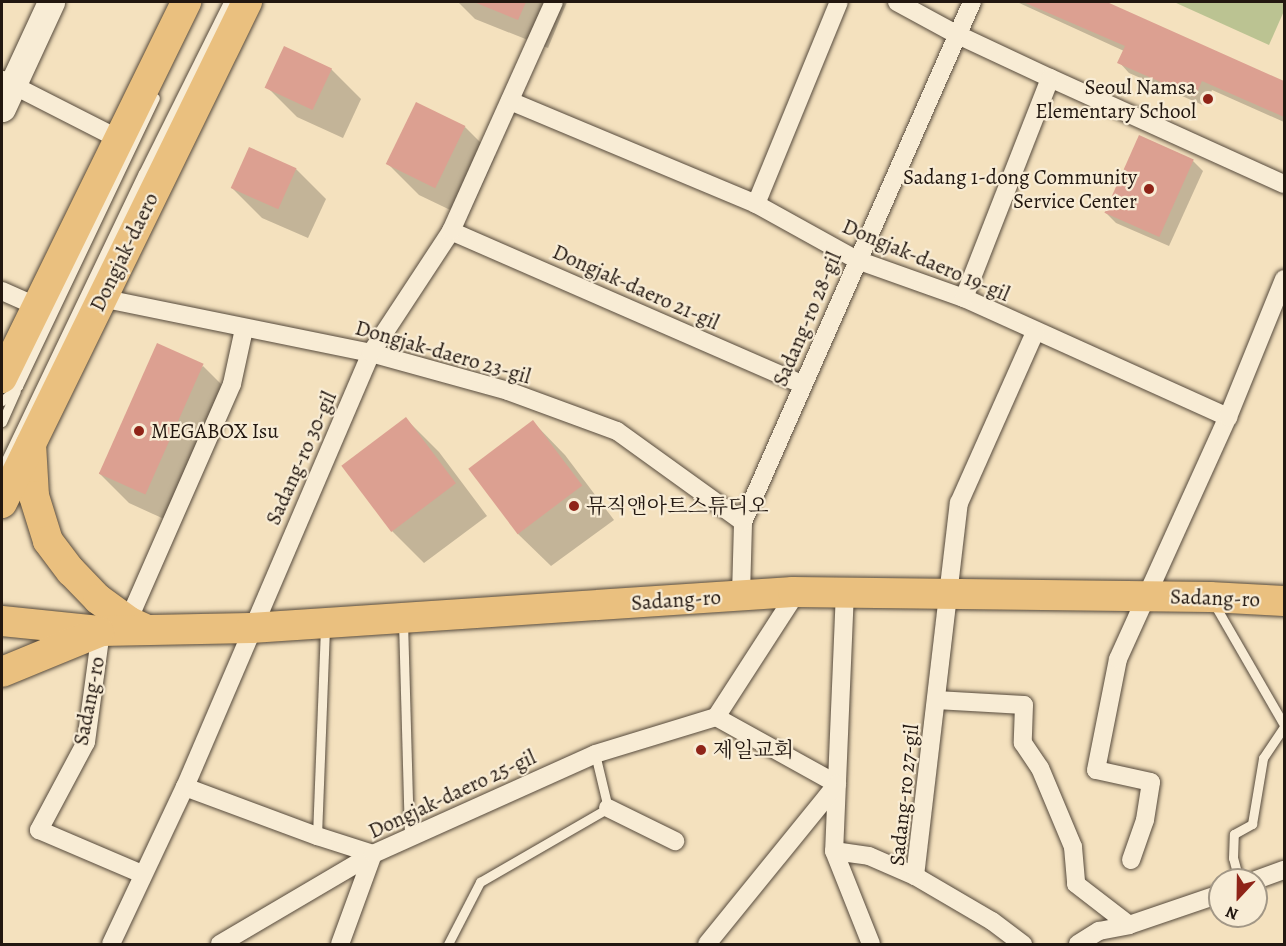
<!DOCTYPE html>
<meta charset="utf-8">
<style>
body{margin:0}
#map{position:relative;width:1286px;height:946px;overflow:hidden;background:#f4e1be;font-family:Alegreya,"Noto Serif KR",serif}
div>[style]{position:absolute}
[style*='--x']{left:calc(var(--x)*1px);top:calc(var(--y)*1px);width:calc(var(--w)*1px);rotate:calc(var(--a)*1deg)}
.green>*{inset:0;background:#bbc392}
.shadow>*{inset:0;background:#0003}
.building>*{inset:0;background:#dca091;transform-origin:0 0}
.roads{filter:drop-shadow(0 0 2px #564a3c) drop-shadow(0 0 2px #564a3c)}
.lane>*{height:9px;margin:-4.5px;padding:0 4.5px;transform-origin:4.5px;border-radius:4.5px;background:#f8ecd5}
.street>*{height:18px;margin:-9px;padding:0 9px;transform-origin:9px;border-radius:9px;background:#f8ecd5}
.secondary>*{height:27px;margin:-13.5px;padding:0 13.5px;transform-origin:13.5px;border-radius:13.5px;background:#f8ecd5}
.primary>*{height:30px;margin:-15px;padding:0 15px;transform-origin:15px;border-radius:15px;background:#eac07f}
.dots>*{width:16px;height:16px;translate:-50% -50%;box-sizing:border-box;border:3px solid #f8ecd5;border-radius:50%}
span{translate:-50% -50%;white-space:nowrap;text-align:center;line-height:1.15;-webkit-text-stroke:4.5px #f8ecd5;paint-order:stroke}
.poi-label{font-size:21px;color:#221710}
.right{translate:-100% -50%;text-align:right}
.left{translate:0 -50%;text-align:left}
.street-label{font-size:21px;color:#221710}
.frame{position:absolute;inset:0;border:3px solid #221710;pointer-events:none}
.north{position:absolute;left:1208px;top:868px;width:60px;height:60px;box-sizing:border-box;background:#f8ecd5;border:2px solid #a29786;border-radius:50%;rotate:202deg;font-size:16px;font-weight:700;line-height:24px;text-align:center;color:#221710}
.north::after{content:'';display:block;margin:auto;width:21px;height:27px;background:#8f2418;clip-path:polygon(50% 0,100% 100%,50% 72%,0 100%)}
</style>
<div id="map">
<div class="green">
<div style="clip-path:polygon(1174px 2px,1284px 2px,1284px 11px,1269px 45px)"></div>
</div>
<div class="shadow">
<div style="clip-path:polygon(458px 2px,567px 2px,548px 48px,475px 19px)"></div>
<div style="clip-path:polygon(1017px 2px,1104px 2px,1284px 82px,1284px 122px,1212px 90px,1205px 106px,1129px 73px,1119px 62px,1124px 51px)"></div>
<div style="clip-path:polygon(331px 69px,361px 99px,343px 138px,297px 117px,267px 87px)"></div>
<div style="clip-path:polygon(465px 127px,495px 157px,467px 218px,419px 195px,389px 165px)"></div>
<div style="clip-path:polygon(1193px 161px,1203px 171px,1169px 246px,1116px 223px,1106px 213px)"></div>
<div style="clip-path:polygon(296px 169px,326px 199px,308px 238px,262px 218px,232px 188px)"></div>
<div style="clip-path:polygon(203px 366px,233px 396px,175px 524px,129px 503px,99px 473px)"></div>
<div style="clip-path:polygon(406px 419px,439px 452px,487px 516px,424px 563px,392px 531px)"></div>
<div style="clip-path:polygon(533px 422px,565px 455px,614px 520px,551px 566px,518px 534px)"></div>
</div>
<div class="building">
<div style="clip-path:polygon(474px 2px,526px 2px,518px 20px)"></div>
<div style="clip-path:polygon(1023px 2px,1107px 2px,1284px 81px,1284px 117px,1202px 81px,1195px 97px,1117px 63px,1125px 46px)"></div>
<div style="left:284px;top:46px;width:53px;height:46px;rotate:25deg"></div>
<div style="left:416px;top:102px;width:55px;height:69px;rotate:26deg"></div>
<div style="left:1139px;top:135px;width:60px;height:85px;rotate:24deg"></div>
<div style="left:249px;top:147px;width:52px;height:45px;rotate:24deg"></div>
<div style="left:157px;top:343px;width:51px;height:143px;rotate:24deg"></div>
<div style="left:406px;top:417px;width:83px;height:81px;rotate:53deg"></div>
<div style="left:533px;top:420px;width:82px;height:81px;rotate:53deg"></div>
</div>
<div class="roads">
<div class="lane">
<div style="--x:2;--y:401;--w:22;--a:-43"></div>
<div style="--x:18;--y:386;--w:319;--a:-64.6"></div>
<div style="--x:2;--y:422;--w:34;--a:-66"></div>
<div style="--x:2;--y:468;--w:327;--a:-64.5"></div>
<div style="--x:143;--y:173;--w:191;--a:-63.6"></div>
<div style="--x:1213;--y:602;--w:142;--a:60"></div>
<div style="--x:403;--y:621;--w:217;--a:88.4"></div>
<div style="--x:317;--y:836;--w:210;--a:-87.8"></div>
<div style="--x:1239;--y:880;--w:23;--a:-105"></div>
<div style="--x:1233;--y:858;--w:24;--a:-88"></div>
<div style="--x:1234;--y:834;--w:21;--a:-29"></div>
<div style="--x:1252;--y:824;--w:67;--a:-80.5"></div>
<div style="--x:1263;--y:758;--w:37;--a:-56"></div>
<div style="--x:448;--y:944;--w:70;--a:-62.7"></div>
<div style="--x:480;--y:882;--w:148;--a:-30"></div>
<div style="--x:608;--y:808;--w:56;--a:-103.5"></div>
</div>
<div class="street">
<div style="--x:897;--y:2;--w:67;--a:28.5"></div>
<div style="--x:956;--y:34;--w:104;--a:25.1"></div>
<div style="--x:1050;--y:78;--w:257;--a:24.4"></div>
<div style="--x:3;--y:80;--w:128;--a:27"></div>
<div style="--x:510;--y:101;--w:267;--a:22.7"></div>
<div style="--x:756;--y:204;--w:115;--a:29"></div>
<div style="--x:857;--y:260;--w:114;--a:19.6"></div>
<div style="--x:964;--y:298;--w:290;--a:24.3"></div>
<div style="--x:756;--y:204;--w:218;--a:-67.7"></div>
<div style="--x:451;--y:231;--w:384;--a:23.6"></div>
<div style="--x:2;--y:291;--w:37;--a:24"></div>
<div style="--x:101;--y:298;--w:276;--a:11.5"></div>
<div style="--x:371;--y:353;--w:142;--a:15.5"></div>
<div style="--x:508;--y:391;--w:116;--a:20.2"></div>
<div style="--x:617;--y:431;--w:155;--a:35.8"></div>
<div style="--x:964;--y:298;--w:236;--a:-68.6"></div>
<div style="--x:845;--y:591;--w:260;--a:92.4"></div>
<div style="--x:834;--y:851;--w:100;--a:68.3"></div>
<div style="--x:741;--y:595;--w:73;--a:-88.4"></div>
<div style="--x:743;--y:522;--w:568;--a:-66.23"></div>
<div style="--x:128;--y:621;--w:259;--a:-66.3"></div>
<div style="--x:232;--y:384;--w:56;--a:-77.7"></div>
<div style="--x:101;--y:631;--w:112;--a:97.7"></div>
<div style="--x:86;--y:742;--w:100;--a:118.1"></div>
<div style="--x:39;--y:830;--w:112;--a:23.1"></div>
<div style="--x:936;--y:700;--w:88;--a:3.3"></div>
<div style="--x:1024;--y:705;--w:38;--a:92"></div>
<div style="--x:1023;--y:743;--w:30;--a:56"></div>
<div style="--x:1040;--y:768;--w:86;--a:67.3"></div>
<div style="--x:1073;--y:847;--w:37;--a:85"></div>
<div style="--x:1076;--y:884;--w:67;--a:37.7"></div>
<div style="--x:716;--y:717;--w:149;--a:-57.1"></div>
<div style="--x:185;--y:787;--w:141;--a:20.4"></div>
<div style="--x:317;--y:836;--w:59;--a:17.8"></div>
<div style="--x:373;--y:854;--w:96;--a:110.1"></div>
<div style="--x:608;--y:808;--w:75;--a:26.2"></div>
<div style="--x:834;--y:851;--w:35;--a:8"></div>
<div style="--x:869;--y:856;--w:50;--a:23.5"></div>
<div style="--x:915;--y:876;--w:89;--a:30.3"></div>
<div style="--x:992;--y:921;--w:39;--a:37"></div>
<div style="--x:1131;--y:860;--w:42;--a:-70.7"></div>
<div style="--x:1145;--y:820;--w:38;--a:-81"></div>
<div style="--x:1151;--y:782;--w:56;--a:-167.7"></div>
<div style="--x:1096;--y:770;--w:113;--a:-78.8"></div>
<div style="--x:1118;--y:659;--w:266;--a:-65.6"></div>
<div style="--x:1228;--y:417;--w:149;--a:-67.9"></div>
<div style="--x:915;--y:876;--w:376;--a:-83.3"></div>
<div style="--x:959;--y:503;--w:187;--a:-66"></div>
<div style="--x:1256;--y:880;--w:30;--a:-20"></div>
<div style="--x:111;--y:944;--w:174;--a:-64.8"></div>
<div style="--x:185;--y:787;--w:472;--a:-66.8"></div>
<div style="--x:371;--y:353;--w:146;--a:-56.7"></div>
<div style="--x:451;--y:231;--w:251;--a:-65.8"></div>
<div style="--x:220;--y:944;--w:178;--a:-30.5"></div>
<div style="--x:373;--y:854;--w:243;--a:-24.2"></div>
<div style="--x:595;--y:754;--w:127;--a:-17"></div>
<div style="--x:716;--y:717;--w:138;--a:29"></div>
<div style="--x:837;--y:784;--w:206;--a:129.1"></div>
<div style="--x:1078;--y:944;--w:25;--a:-32"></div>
<div style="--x:1099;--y:931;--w:31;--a:-11"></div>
<div style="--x:1129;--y:925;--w:96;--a:-18.8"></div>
</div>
<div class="secondary">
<div style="--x:2;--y:108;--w:117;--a:-65.2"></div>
</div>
<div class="primary">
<div style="--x:2;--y:378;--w:419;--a:-63.9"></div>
<div style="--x:31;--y:444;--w:52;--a:86.7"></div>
<div style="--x:34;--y:496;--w:47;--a:72.7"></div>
<div style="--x:48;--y:541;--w:38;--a:53"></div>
<div style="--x:71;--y:571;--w:39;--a:46"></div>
<div style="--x:98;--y:599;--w:37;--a:36"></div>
<div style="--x:128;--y:621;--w:21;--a:25"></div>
<div style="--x:2;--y:503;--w:558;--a:-63.94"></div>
<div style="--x:2;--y:621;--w:100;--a:5.8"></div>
<div style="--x:101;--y:631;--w:150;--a:-1.1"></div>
<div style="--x:251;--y:628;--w:543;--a:-3.8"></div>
<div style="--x:793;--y:592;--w:417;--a:0.7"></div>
<div style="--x:1210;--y:597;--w:74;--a:3.1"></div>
<div style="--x:2;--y:672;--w:105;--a:-22.4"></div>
</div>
</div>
<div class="dots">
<div style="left:1208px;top:99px;background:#8f2418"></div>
<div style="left:1149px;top:189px;background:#8f2418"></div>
<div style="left:139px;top:431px;background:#8f2418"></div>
<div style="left:574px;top:506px;background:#8f2418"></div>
<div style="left:701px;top:750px;background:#8f2418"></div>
</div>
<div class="poi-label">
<span class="right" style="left:1196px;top:99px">Seoul Namsa<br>Elementary School</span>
<span class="right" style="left:1137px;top:189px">Sadang 1-dong Community<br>Service Center</span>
<span class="left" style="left:151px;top:431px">MEGABOX Isu</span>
<span class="left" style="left:586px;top:506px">뮤직앤아트스튜디오</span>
<span class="left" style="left:713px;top:750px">제일교회</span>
</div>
<div class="street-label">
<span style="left:124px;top:252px;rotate:-64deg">Dongjak-daero</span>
<span style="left:926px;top:260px;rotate:23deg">Dongjak-daero 19-gil</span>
<span style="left:636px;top:287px;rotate:24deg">Dongjak-daero 21-gil</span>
<span style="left:807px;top:319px;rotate:-67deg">Sadang-ro 28-gil</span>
<span style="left:443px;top:352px;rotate:16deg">Dongjak-daero 23-gil</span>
<span style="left:301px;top:458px;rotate:-66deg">Sadang-ro 30-gil</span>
<span style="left:1215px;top:598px;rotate:2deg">Sadang-ro</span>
<span style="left:676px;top:600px;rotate:-4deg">Sadang-ro</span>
<span style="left:89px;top:701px;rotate:-79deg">Sadang-ro</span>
<span style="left:452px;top:794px;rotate:-25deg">Dongjak-daero 25-gil</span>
<span style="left:904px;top:795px;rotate:-84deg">Sadang-ro 27-gil</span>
</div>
<div class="frame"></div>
<div class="north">N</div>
</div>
